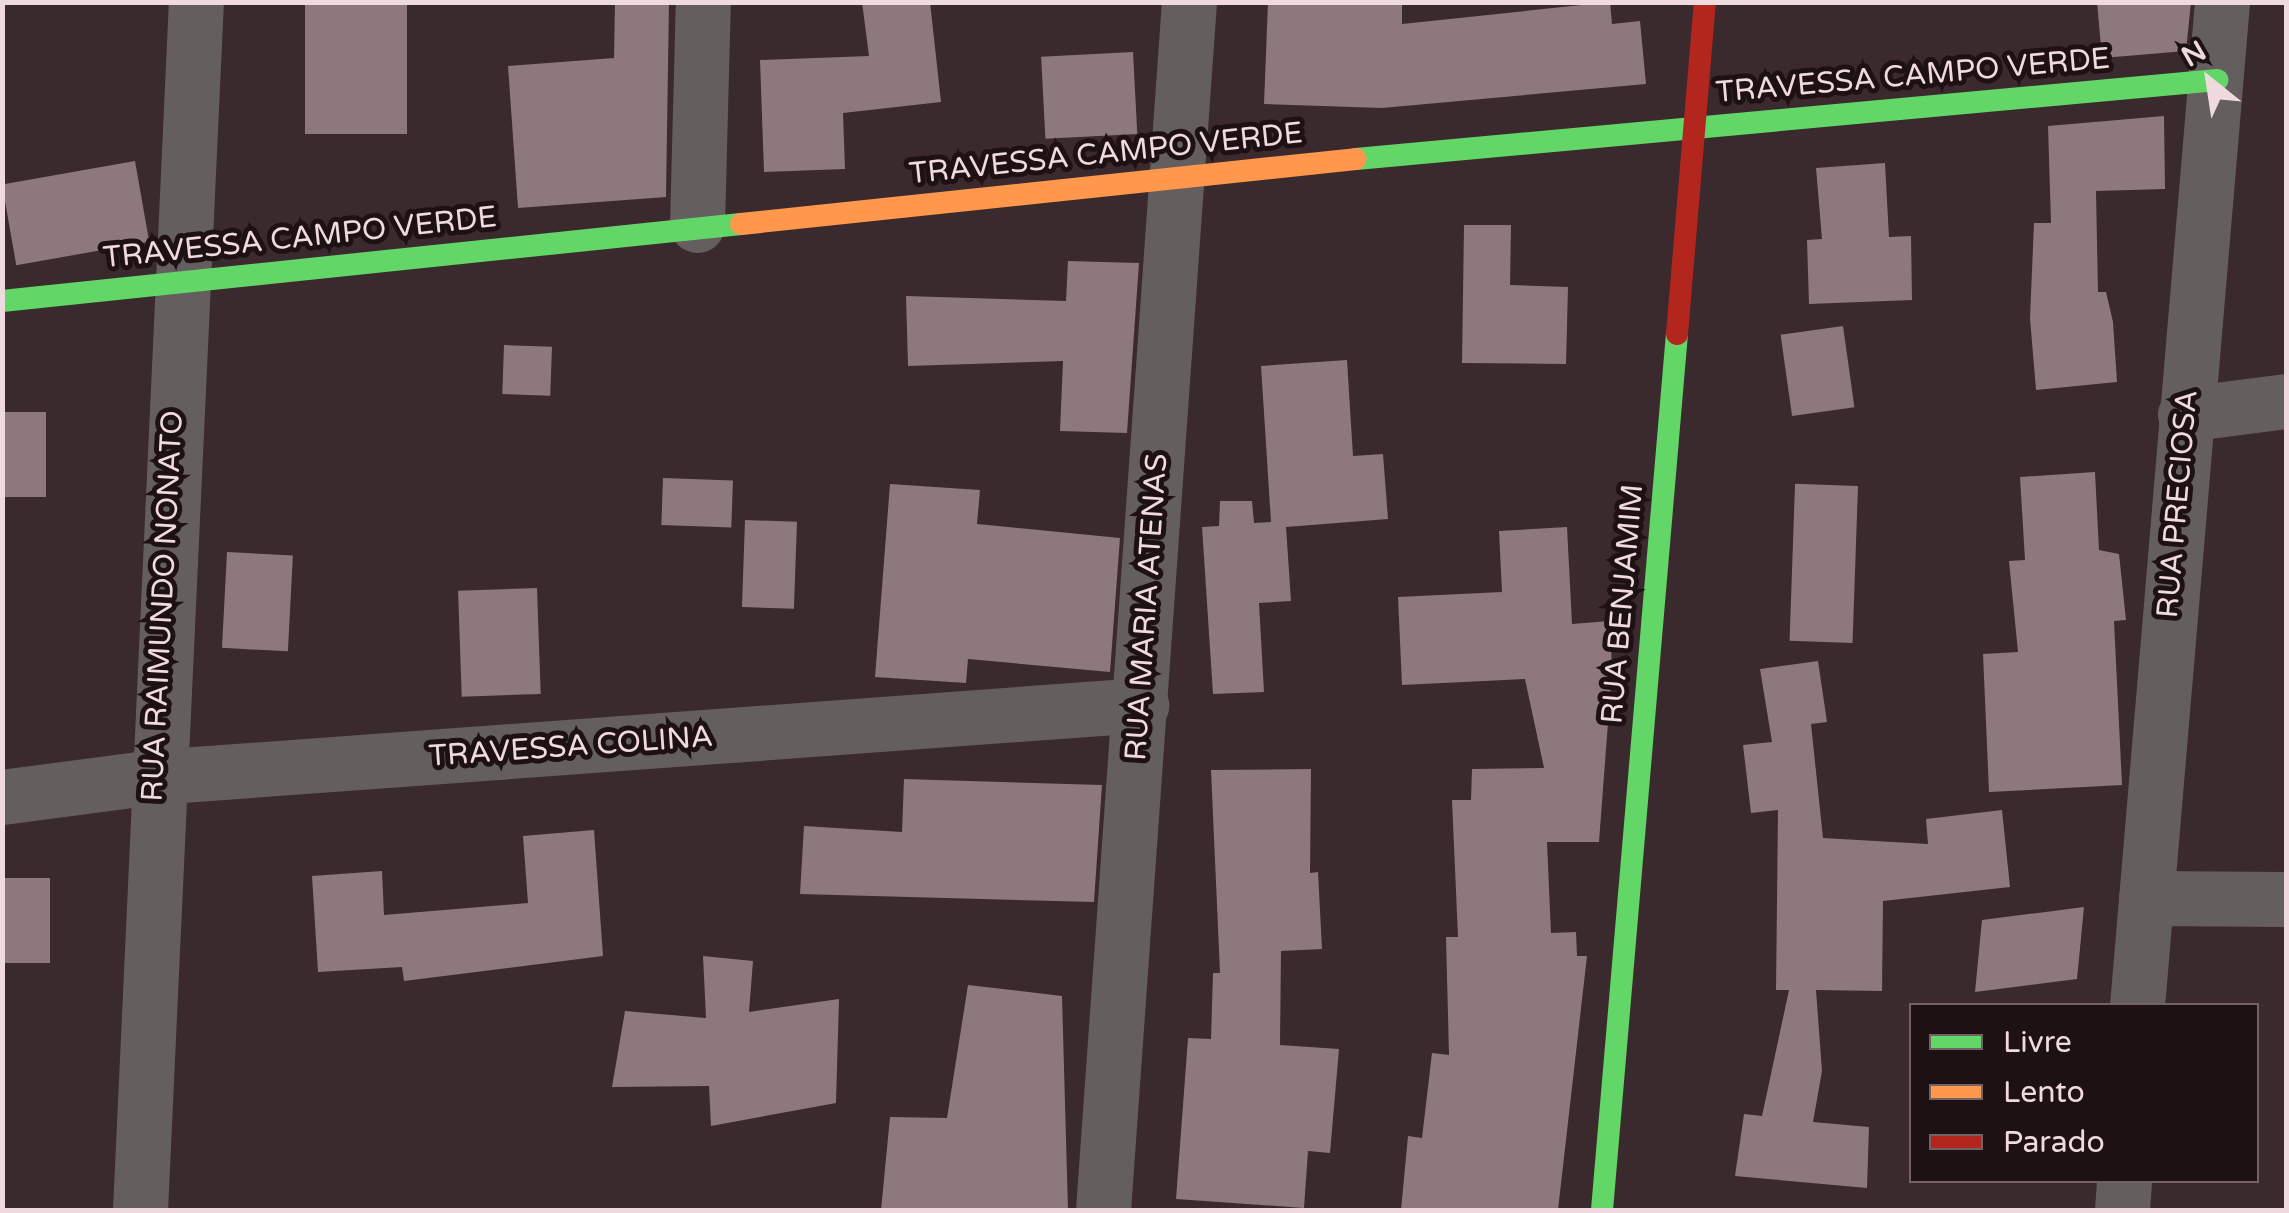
<!DOCTYPE html>
<style>
body{margin:0}
#map{position:relative;width:2289px;height:1213px;overflow:hidden;background:#3a2a2d;font-family:"Varela Round",sans-serif}
div>[style]{position:absolute}
[style*='--x']{left:calc(var(--x)*1px);top:calc(var(--y)*1px);width:calc(var(--w)*1px);rotate:calc(var(--a)*1deg)}
.building>*{inset:0;background:#8d787c;transform-origin:0 0}
.street>*{height:55px;margin:-27.5px;padding:0 27.5px;transform-origin:27.5px;border-radius:27.5px;background:#655e5f}
.fast>*{height:22px;margin:-11px;padding:0 11px;transform-origin:11px;border-radius:11px;background:#63d668}
.slow>*{height:22px;margin:-11px;padding:0 11px;transform-origin:11px;border-radius:11px;background:#ff974d}
.jam>*{height:22px;margin:-11px;padding:0 11px;transform-origin:11px;border-radius:11px;background:#b3261e}
span{translate:-50% -50%;white-space:nowrap;text-align:center;line-height:1.15;-webkit-text-stroke:10px #1e1114;paint-order:stroke}
.street-label{font-size:30px;color:#efdbde}
.frame{position:absolute;inset:0;border:5px solid #efdbde;pointer-events:none}
.legend{position:absolute;left:1909px;top:1003px;width:350px;height:180px;box-sizing:border-box;background:#1e1114;border:2px solid #726265;margin:0;padding:12px 18px;list-style:none;font-size:30px;color:#efdbde}
.legend li{display:flex;align-items:center;gap:20px;height:50px}
.legend b{width:50px;border:2px solid #726265}
.north{position:absolute;left:2159px;top:30px;width:100px;height:100px;-webkit-text-stroke:8px #1e1114;paint-order:stroke;rotate:330deg;font-size:28px;font-weight:700;line-height:40px;text-align:center;color:#efdbde}
.north::after{content:'';display:block;margin:auto;width:35px;height:45px;background:#efdbde;clip-path:polygon(50% 0,100% 100%,50% 72%,0 100%)}
</style>
<div id="map">
<div class="building">
<div style="left:305px;top:2px;width:102px;height:132px"></div>
<div style="clip-path:polygon(615px 2px,669px 2px,666px 197px,518px 208px,508px 66px,614px 58px)"></div>
<div style="clip-path:polygon(862px 2px,930px 2px,941px 102px,843px 113px,845px 169px,764px 172px,760px 60px,869px 56px)"></div>
<div style="clip-path:polygon(1268px 2px,1402px 2px,1402px 24px,1610px 2px,1612px 24px,1640px 21px,1646px 84px,1382px 108px,1264px 104px)"></div>
<div style="clip-path:polygon(2097px 2px,2191px 2px,2186px 51px,2102px 58px)"></div>
<div style="left:1133px;top:52px;width:82px;height:92px;rotate:87deg"></div>
<div style="clip-path:polygon(2164px 116px,2165px 189px,2096px 191px,2098px 292px,2106px 292px,2113px 322px,2117px 382px,2036px 390px,2030px 318px,2034px 223px,2051px 223px,2048px 126px)"></div>
<div style="left:135px;top:161px;width:82px;height:135px;rotate:80deg"></div>
<div style="clip-path:polygon(1885px 163px,1889px 237px,1911px 236px,1912px 300px,1809px 304px,1807px 240px,1822px 239px,1816px 168px)"></div>
<div style="clip-path:polygon(1464px 225px,1511px 225px,1510px 285px,1568px 287px,1566px 364px,1462px 363px)"></div>
<div style="clip-path:polygon(1068px 261px,1139px 263px,1127px 433px,1060px 431px,1063px 361px,908px 366px,906px 296px,1066px 301px)"></div>
<div style="left:1843px;top:326px;width:82px;height:63px;rotate:82deg"></div>
<div style="left:504px;top:345px;width:48px;height:49px;rotate:2deg"></div>
<div style="clip-path:polygon(1347px 360px,1353px 456px,1383px 454px,1388px 519px,1286px 527px,1291px 601px,1259px 603px,1264px 692px,1213px 694px,1202px 527px,1219px 526px,1220px 501px,1252px 501px,1254px 523px,1271px 522px,1261px 366px)"></div>
<div style="left:2px;top:412px;width:44px;height:85px"></div>
<div style="clip-path:polygon(2095px 472px,2099px 550px,2119px 554px,2126px 620px,2114px 621px,2122px 785px,1989px 792px,1983px 654px,2018px 652px,2009px 561px,2025px 560px,2020px 477px)"></div>
<div style="left:663px;top:478px;width:70px;height:47px;rotate:2deg"></div>
<div style="clip-path:polygon(890px 484px,980px 490px,977px 524px,1120px 538px,1110px 672px,968px 659px,966px 683px,875px 677px)"></div>
<div style="left:1858px;top:486px;width:157px;height:63px;rotate:92deg"></div>
<div style="left:745px;top:520px;width:52px;height:87px;rotate:2deg"></div>
<div style="clip-path:polygon(1567px 527px,1572px 624px,1610px 621px,1612px 670px,1599px 842px,1547px 842px,1551px 933px,1576px 932px,1577px 956px,1587px 956px,1558px 1210px,1401px 1210px,1408px 1136px,1422px 1138px,1432px 1053px,1449px 1055px,1446px 937px,1458px 937px,1452px 800px,1471px 800px,1472px 769px,1544px 768px,1525px 679px,1402px 685px,1398px 597px,1502px 592px,1499px 531px)"></div>
<div style="left:227px;top:552px;width:66px;height:96px;rotate:3deg"></div>
<div style="left:537px;top:588px;width:106px;height:79px;rotate:88deg"></div>
<div style="clip-path:polygon(1818px 661px,1827px 722px,1811px 724px,1823px 838px,1928px 844px,1926px 819px,2002px 810px,2010px 887px,1883px 901px,1882px 991px,1816px 990px,1822px 1071px,1813px 1122px,1869px 1127px,1867px 1188px,1735px 1176px,1744px 1114px,1762px 1116px,1789px 990px,1776px 990px,1778px 810px,1751px 813px,1743px 745px,1772px 742px,1760px 669px)"></div>
<div style="clip-path:polygon(1311px 769px,1310px 873px,1318px 872px,1322px 949px,1281px 951px,1280px 1045px,1339px 1049px,1330px 1153px,1308px 1151px,1304px 1208px,1176px 1199px,1188px 1038px,1211px 1039px,1213px 973px,1220px 973px,1211px 770px)"></div>
<div style="clip-path:polygon(904px 779px,1102px 785px,1094px 902px,800px 894px,804px 826px,902px 832px)"></div>
<div style="clip-path:polygon(594px 830px,603px 956px,404px 981px,402px 967px,318px 972px,312px 876px,382px 871px,384px 915px,528px 903px,523px 836px)"></div>
<div style="left:2px;top:878px;width:48px;height:85px"></div>
<div style="clip-path:polygon(2084px 907px,2077px 979px,1975px 992px,1982px 920px)"></div>
<div style="clip-path:polygon(703px 956px,753px 961px,749px 1012px,839px 999px,836px 1103px,711px 1126px,709px 1086px,612px 1087px,625px 1011px,706px 1018px)"></div>
<div style="clip-path:polygon(968px 985px,1062px 996px,1068px 1210px,881px 1210px,890px 1117px,947px 1118px)"></div>
</div>
<div class="street">
<div style="--x:697;--y:225;--w:223;--a:-88.5"></div>
<div style="--x:2185;--y:414;--w:102;--a:-7.3"></div>
<div style="--x:2;--y:797;--w:153;--a:-7.5"></div>
<div style="--x:154;--y:777;--w:990;--a:-4.17"></div>
<div style="--x:2146;--y:898;--w:140;--a:0.4"></div>
<div style="--x:2137;--y:1006;--w:1008;--a:-85.16"></div>
<div style="--x:140;--y:1210;--w:1209;--a:-87.35"></div>
<div style="--x:1103;--y:1210;--w:1211;--a:-85.93"></div>
<div style="--x:2122;--y:1210;--w:30;--a:-86"></div>
</div>
<div class="fast">
<div style="--x:1356;--y:159;--w:865;--a:-5.24"></div>
<div style="--x:2;--y:301;--w:743;--a:-5.95"></div>
<div style="--x:1602;--y:1210;--w:879;--a:-85.11"></div>
</div>
<div class="slow">
<div style="--x:741;--y:224;--w:618;--a:-6.03"></div>
</div>
<div class="jam">
<div style="--x:1677;--y:334;--w:333;--a:-85.2"></div>
</div>
<div class="street-label">
<span style="left:1913px;top:76px;rotate:-5deg">TRAVESSA CAMPO VERDE</span>
<span style="left:1106px;top:154px;rotate:-6deg">TRAVESSA CAMPO VERDE</span>
<span style="left:300px;top:238px;rotate:-6deg">TRAVESSA CAMPO VERDE</span>
<span style="left:2178px;top:504px;rotate:-85deg">RUA PRECIOSA</span>
<span style="left:1623px;top:604px;rotate:-85deg">RUA BENJAMIM</span>
<span style="left:163px;top:606px;rotate:-87deg">RUA RAIMUNDO NONATO</span>
<span style="left:1147px;top:607px;rotate:-86deg">RUA MARIA ATENAS</span>
<span style="left:571px;top:747px;rotate:-4deg">TRAVESSA COLINA</span>
</div>
<div class="frame"></div>
<ul class="legend">
<li><b style="height:12px;background:#63d668"></b>Livre</li>
<li><b style="height:12px;background:#ff974d"></b>Lento</li>
<li><b style="height:12px;background:#b3261e"></b>Parado</li>
</ul>
<div class="north">N</div>
</div>
